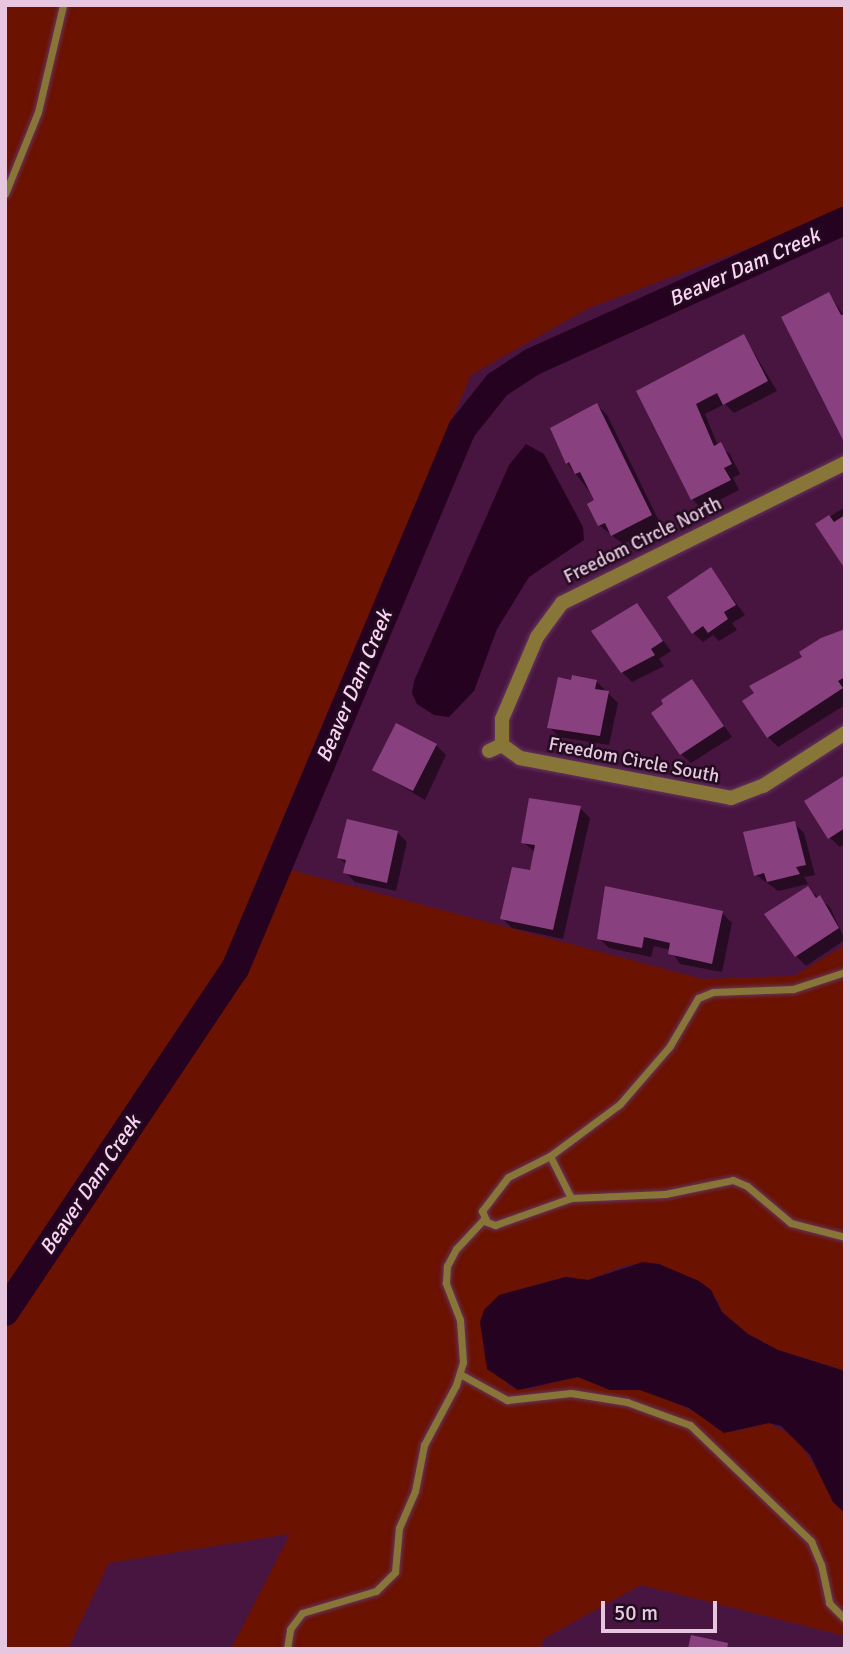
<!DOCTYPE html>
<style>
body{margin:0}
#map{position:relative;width:850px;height:1654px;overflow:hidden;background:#481541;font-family:Signika,sans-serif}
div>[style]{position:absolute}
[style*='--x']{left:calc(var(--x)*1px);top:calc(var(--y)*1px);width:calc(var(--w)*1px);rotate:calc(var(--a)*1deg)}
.green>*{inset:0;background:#6b1200}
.water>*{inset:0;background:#260221}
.shadow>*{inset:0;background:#0007}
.river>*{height:28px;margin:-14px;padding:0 14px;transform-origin:14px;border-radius:14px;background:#260221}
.building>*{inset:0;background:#89407e;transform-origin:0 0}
.roads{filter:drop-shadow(0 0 2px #65355e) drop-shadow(0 0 2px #65355e)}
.service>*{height:7px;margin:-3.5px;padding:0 3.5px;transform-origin:3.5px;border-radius:3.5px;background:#887638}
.minor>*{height:14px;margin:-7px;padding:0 7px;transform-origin:7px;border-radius:7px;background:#887638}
span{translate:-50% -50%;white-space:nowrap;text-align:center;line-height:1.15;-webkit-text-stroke:5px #220c1f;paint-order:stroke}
.street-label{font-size:19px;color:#e7c7e0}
.water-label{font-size:21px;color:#fdd3f4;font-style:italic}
.frame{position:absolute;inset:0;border:7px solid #e7c7e0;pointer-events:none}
.scale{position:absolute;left:601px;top:1601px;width:116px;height:32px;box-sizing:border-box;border:4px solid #e7c7e0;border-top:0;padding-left:9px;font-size:21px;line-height:24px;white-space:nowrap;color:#e7c7e0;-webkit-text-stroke:5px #220c1f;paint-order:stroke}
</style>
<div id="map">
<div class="green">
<div style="clip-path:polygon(5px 5px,845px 5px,845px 212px,589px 308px,471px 375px,264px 863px,703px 979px,794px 976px,845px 945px,845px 1371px,778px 1350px,748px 1334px,722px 1312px,719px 1302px,660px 1264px,626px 1265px,588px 1280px,566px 1277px,499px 1295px,508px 1387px,529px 1389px,578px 1377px,610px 1390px,640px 1390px,661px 1396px,705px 1417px,717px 1429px,732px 1432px,769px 1423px,796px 1438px,827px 1485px,833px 1502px,845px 1513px,845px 1636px,641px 1585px,543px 1639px,541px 1649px,231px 1649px,290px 1534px,109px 1563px,68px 1649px,5px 1649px)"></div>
</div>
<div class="water">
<div style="clip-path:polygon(526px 444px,544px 454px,583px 527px,584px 540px,529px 577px,497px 629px,474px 691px,449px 717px,434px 715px,417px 704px,412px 693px,414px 681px,509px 465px)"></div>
<div style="clip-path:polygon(643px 1262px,659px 1264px,699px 1281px,711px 1290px,722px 1312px,748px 1334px,778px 1350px,845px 1371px,845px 1513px,833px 1502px,810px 1455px,781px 1426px,769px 1423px,724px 1433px,689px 1408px,640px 1390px,610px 1390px,578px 1377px,518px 1390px,487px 1369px,480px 1322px,484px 1310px,499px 1295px,566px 1277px,588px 1280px)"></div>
</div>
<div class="shadow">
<div style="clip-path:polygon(829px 294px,845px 317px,845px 434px)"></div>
<div style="clip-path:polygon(744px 336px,777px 391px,734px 413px,725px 404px,705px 414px,718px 446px,730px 454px,740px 474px,733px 478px,739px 490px,702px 509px,692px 499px,638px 391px)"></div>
<div style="clip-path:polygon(597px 405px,607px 415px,661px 525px,623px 544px,599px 525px,597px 501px,567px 463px)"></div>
<div style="clip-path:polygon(845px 507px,845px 564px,818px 524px)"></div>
<div style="clip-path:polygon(711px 570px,745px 615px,732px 623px,737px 630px,719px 641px,713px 635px,703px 642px,693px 633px)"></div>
<div style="clip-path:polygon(637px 606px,671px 651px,659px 659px,664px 666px,632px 682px,622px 672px)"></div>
<div style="clip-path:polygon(845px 631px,845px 705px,778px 747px,768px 737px,804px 657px)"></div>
<div style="clip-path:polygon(596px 681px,618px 703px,609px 745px,559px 737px,549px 727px,573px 682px)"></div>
<div style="clip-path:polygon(692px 681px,732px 737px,691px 763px,681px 754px)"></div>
<div style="clip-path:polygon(436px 745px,446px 755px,425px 800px,375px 770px)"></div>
<div style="clip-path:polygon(845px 777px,845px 844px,840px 847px,830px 838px)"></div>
<div style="clip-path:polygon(580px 808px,590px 818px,563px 939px,512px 928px,502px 918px,531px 872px,535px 852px,523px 842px)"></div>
<div style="clip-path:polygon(794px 823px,804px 833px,815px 875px,804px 877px,808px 884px,778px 891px,756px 875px)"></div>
<div style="clip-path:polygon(397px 832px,407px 842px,396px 891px,355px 882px,345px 872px,347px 865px,339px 858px)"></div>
<div style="clip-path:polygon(807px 888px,830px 907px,845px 940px,806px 966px,796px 956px)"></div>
<div style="clip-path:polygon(722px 913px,732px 923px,722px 972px,680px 964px,671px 950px,654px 946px,651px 957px,609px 948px,599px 938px)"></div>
</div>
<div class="river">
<div style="--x:5;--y:1312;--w:413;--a:-56.2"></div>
<div style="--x:235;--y:969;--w:586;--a:-67.2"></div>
<div style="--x:462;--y:429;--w:56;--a:-51.5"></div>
<div style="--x:497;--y:385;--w:42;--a:-33.3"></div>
<div style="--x:532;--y:362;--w:343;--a:-24.3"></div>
</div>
<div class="building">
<div style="clip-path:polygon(829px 292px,841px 315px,845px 314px,845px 444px,781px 317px)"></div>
<div style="clip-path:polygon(744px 334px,768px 381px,723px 405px,717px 393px,696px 404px,714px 446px,721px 442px,732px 464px,724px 468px,731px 480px,691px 500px,636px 391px)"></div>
<div style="clip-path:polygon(597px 403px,652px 515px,611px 536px,605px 523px,598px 526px,587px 504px,594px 500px,580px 472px,575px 474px,569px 462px,566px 464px,550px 428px)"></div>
<div style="clip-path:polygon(829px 515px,834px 522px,845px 515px,845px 569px,815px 524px)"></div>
<div style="clip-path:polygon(711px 567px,736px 605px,724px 612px,728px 619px,708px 633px,703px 626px,692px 634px,667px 597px)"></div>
<div style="clip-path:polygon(637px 603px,663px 641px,651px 649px,655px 655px,621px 673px,591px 631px)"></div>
<div style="clip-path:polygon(845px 629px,845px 677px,838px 681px,843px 688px,767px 738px,742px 701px,754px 693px,749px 686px,802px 657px,799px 652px,821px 638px)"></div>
<div style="clip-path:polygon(572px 675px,597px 680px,595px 689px,609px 691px,600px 736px,547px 728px,558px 677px,571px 680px)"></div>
<div style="clip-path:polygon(692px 679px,724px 726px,680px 755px,651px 713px,663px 704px,661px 700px)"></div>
<div style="left:396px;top:723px;width:46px;height:53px;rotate:27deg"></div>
<div style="clip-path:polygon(845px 775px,845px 828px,828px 839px,804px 801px)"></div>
<div style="clip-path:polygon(529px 798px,581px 806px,553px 930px,500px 919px,512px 867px,530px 870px,535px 845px,521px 843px)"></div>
<div style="clip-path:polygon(347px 819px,398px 831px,387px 883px,343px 873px,346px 860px,337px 858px)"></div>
<div style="clip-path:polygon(795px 821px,806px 865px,796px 867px,800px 874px,767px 882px,764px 873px,754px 876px,743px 832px)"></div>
<div style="clip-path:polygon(605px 886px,723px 911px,712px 964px,668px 954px,670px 943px,644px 937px,642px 948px,597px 939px)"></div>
<div style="clip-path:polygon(808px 886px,816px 898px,820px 895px,839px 928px,795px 957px,764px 914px)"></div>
<div style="clip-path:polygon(691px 1635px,728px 1643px,727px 1649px,688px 1649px)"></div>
</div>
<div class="roads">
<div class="service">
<div style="--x:5;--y:194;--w:88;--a:-68.1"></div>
<div style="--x:38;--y:112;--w:110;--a:-76.8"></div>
<div style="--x:845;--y:972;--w:55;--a:161.9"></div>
<div style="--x:793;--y:989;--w:80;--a:177.9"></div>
<div style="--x:713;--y:992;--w:16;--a:158"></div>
<div style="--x:698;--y:998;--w:56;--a:120.3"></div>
<div style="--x:670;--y:1046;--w:77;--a:130.8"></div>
<div style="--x:620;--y:1104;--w:87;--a:143.4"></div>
<div style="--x:550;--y:1156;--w:47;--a:153.4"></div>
<div style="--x:508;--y:1177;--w:43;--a:127.4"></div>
<div style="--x:482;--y:1211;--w:12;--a:66"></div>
<div style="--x:487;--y:1222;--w:9;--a:21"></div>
<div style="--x:495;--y:1225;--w:81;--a:-19.6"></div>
<div style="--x:571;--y:1198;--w:94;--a:-2.4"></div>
<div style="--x:665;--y:1194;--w:69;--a:-11.6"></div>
<div style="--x:733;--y:1180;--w:15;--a:23"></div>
<div style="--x:747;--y:1186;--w:57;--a:40.1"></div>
<div style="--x:791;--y:1223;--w:56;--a:14.5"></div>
<div style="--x:550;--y:1156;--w:47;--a:63.4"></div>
<div style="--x:460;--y:1374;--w:54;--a:29"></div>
<div style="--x:507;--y:1400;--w:64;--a:-6.2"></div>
<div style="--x:571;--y:1393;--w:57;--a:9.1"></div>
<div style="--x:627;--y:1402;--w:67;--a:20.1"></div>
<div style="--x:690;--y:1425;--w:168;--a:43.8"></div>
<div style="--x:811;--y:1541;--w:25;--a:67"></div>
<div style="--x:821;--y:1564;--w:40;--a:78"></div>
<div style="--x:829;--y:1603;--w:23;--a:45"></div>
<div style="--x:287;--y:1649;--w:20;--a:-81"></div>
<div style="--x:290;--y:1629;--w:20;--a:-53"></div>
<div style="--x:302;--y:1613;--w:77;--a:-16.6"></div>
<div style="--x:376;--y:1591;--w:27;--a:-45"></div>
<div style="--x:395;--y:1572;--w:44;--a:-84.8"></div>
<div style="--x:399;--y:1528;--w:40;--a:-66.6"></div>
<div style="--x:415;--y:1491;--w:47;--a:-78.9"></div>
<div style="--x:424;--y:1445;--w:68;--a:-61.9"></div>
<div style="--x:456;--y:1385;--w:24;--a:-73"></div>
<div style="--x:463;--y:1362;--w:42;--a:-94.1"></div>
<div style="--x:460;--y:1320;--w:40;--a:-111"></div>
<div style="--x:446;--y:1283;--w:17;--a:-87"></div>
<div style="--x:447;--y:1266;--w:19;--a:-62"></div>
<div style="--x:456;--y:1249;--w:41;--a:-47"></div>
</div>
<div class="minor">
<div style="--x:502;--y:745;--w:26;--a:-90"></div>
<div style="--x:502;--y:719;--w:89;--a:-66.9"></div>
<div style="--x:537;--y:637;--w:42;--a:-53.7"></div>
<div style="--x:562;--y:603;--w:316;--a:-26.3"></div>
<div style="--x:489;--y:751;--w:14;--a:-25"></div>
<div style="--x:502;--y:745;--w:22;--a:36"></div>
<div style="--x:520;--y:758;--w:215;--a:10.7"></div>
<div style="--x:731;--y:798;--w:34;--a:-21"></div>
<div style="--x:763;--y:786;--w:98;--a:-32.9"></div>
</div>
</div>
<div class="street-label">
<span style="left:643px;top:541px;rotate:-26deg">Freedom Circle North</span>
<span style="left:634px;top:761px;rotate:11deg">Freedom Circle South</span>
</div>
<div class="water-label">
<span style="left:744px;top:267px;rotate:-24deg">Beaver Dam Creek</span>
<span style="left:354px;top:686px;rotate:-67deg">Beaver Dam Creek</span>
<span style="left:90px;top:1185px;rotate:-56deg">Beaver Dam Creek</span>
</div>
<div class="frame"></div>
<div class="scale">50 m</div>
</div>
